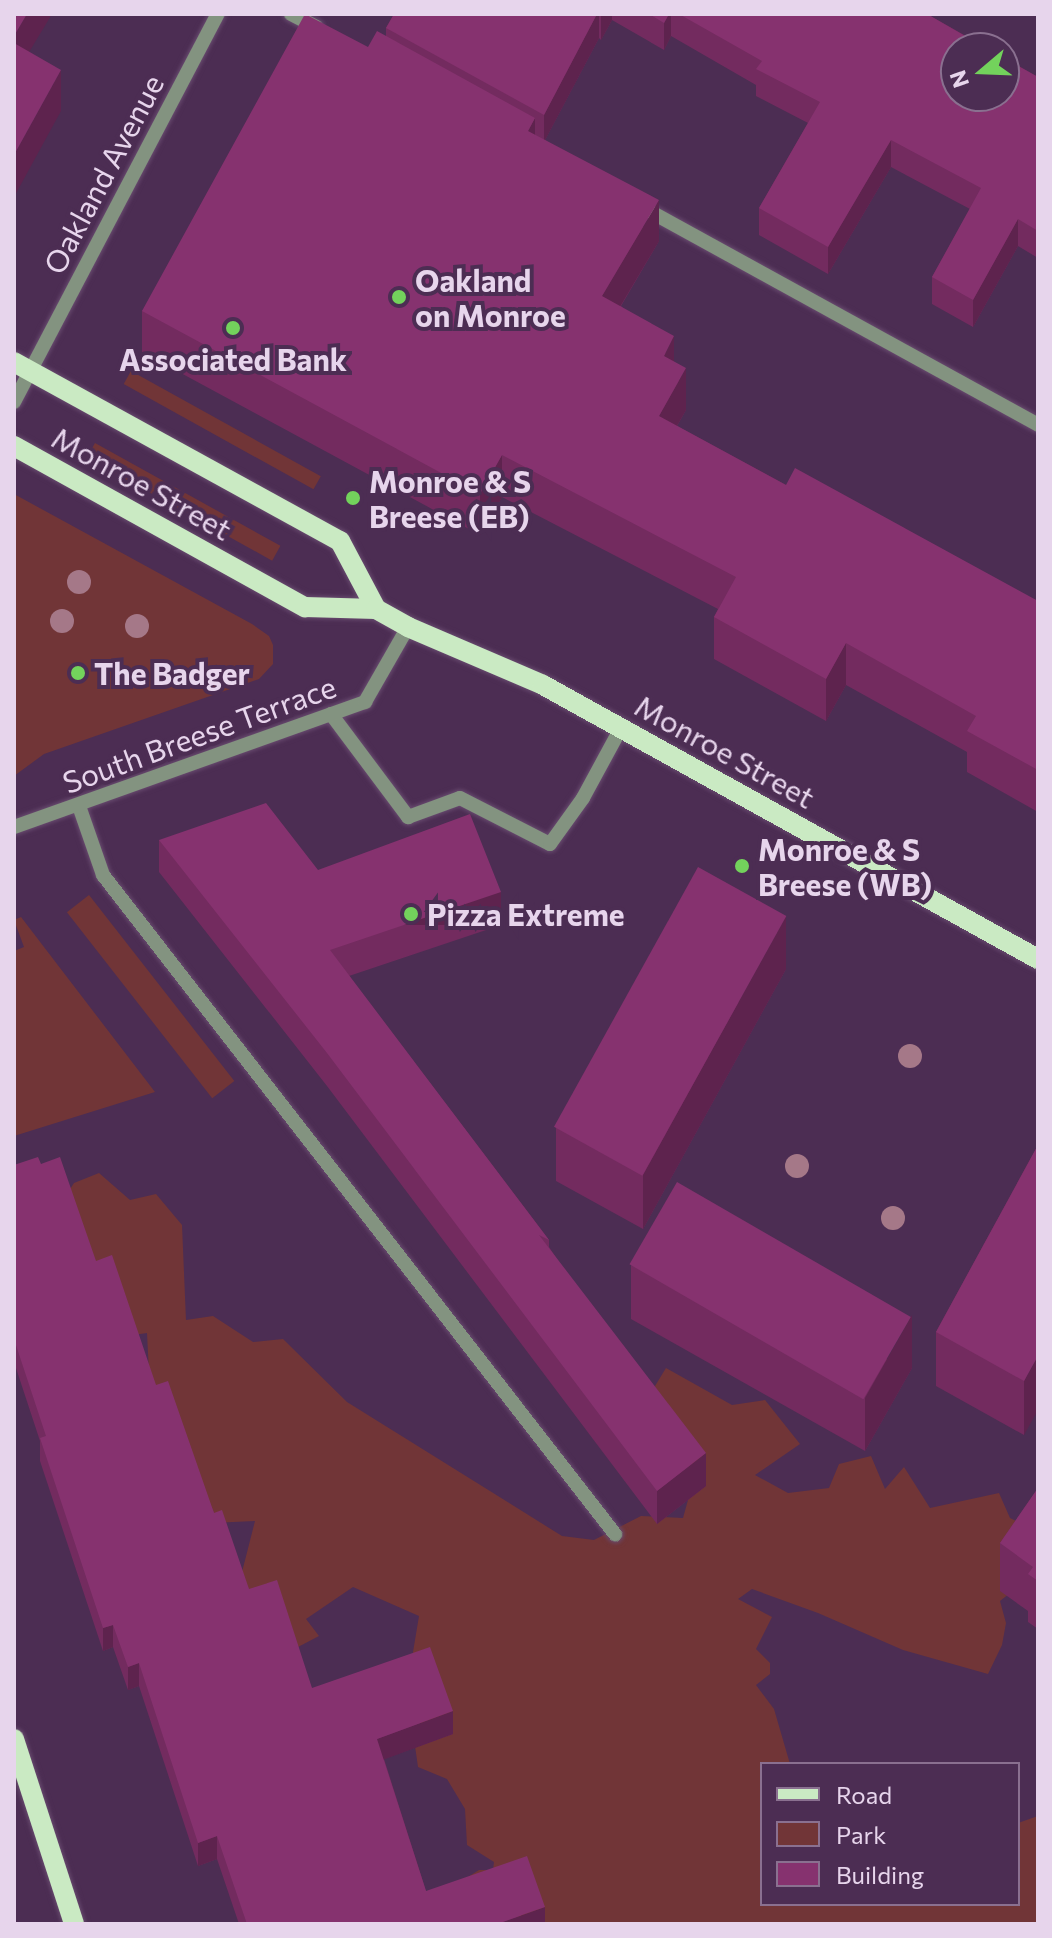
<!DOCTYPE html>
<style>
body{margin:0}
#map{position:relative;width:1052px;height:1938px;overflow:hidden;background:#4c2d53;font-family:Commissioner,sans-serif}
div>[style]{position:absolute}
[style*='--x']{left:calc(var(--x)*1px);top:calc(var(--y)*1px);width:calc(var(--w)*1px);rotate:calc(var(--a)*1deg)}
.green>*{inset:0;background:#713537;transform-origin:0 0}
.roads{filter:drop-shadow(0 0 2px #684b6f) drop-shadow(0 0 2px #684b6f)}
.minor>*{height:14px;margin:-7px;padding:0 7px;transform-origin:7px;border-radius:7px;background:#839380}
.major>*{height:20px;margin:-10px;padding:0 10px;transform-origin:10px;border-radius:10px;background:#caeac3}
.trees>*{width:24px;height:24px;margin:-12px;border-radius:50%;background:#a57888}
.wall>*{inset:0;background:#732b5f}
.shaded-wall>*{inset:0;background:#5e234e;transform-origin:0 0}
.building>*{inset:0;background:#86326f;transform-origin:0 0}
.dots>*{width:22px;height:22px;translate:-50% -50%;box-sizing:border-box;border:4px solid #4c2d53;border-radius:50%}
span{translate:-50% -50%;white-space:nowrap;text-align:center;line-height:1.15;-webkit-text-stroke:8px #4c2d53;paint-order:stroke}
.street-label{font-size:30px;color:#e7d5ec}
.poi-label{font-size:30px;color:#e7d5ec;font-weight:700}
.left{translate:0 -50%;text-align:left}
.frame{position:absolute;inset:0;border:16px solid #e7d5ec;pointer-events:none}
.legend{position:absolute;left:760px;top:1762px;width:260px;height:144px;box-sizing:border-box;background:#4c2d53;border:2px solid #8a7090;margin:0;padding:10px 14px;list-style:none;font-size:24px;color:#e7d5ec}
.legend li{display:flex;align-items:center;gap:16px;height:40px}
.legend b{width:40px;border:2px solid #8a7090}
.north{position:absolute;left:940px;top:32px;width:80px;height:80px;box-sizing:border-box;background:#4c2d53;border:2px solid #8a7090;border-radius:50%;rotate:251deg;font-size:22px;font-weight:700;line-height:32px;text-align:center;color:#e7d5ec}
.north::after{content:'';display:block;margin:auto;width:28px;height:36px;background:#73d25c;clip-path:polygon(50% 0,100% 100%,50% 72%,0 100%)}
</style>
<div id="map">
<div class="green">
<div style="left:131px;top:371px;width:217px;height:15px;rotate:29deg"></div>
<div style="left:95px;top:443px;width:212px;height:17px;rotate:29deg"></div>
<div style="clip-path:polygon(14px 494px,252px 624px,269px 636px,273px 645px,273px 664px,259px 679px,44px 754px,14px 776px)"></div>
<div style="left:89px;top:895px;width:236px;height:28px;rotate:52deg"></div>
<div style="clip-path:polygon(21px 917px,155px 1092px,14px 1136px,14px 951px,24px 947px,14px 920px)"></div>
<div style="clip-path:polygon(99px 1173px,130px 1200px,156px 1194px,182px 1225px,186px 1320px,213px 1316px,253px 1342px,283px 1339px,347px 1402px,562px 1536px,594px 1540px,641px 1516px,683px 1518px,693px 1482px,663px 1451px,655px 1386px,666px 1368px,732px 1405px,765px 1400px,800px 1444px,755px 1475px,788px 1493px,829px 1488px,839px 1464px,871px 1456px,885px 1489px,904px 1467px,930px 1508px,999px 1493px,1010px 1518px,1018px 1522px,1024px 1582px,1000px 1601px,1006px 1623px,1002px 1645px,988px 1674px,903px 1650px,818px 1613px,752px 1589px,738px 1599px,772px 1617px,756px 1649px,770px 1663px,770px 1674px,756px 1685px,774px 1709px,790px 1764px,762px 1764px,762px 1904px,1018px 1904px,1018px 1823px,1038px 1816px,1038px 1924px,512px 1924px,468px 1877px,479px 1870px,493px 1870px,494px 1862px,467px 1845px,465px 1809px,447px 1779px,418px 1767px,412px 1725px,411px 1664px,419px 1616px,353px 1587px,306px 1619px,319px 1636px,298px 1647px,252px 1622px,242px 1572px,255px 1521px,211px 1523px,149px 1373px,147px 1333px,107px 1339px,14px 1236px,63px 1200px,74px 1183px)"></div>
</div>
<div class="roads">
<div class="minor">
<div style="--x:291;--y:14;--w:28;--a:27"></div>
<div style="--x:642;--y:207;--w:452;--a:28.8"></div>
<div style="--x:14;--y:402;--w:438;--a:-62.3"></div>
<div style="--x:331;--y:714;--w:129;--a:53.2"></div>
<div style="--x:408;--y:817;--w:55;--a:-20.1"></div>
<div style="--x:460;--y:798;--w:101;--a:27.1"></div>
<div style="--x:550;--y:844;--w:57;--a:-54.3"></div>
<div style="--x:583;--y:798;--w:80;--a:-61.5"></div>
<div style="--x:79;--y:806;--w:73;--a:70.8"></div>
<div style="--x:103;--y:875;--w:835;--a:52.16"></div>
<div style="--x:14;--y:827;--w:373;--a:-19.6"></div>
<div style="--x:365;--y:702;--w:86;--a:-60.2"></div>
</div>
<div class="major">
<div style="--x:14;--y:362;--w:372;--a:28.8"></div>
<div style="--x:340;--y:541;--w:77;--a:62.1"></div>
<div style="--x:14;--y:446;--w:333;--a:29"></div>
<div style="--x:305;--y:607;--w:71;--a:1.6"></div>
<div style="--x:376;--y:609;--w:37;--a:29"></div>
<div style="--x:408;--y:627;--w:147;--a:23.2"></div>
<div style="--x:543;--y:685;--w:566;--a:28.97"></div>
<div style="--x:14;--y:1739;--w:194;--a:72"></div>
</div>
</div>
<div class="trees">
<div style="left:79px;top:582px"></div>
<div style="left:62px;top:621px"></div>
<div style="left:137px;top:626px"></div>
<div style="left:910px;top:1056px"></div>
<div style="left:797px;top:1166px"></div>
<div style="left:893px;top:1218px"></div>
</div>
<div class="wall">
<div style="clip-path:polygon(394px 14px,927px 14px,1038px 77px,1038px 258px,1018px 246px,973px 327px,932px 304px,932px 277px,970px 209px,891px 167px,828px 274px,759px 235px,759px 208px,808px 123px,756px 96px,756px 85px,671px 36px,664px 50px,612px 20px,601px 40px,599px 38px,545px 140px,659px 241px,621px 306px,674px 362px,686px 410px,677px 426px,786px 485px,1038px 601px,1038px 812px,967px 772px,967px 752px,846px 685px,826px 721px,714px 659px,714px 617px,718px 609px,502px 497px,480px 535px,142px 352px,142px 311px,368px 47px,386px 36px,386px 28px)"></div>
<div style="clip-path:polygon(159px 840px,318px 870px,501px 925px,349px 976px,549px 1240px,549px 1247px,706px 1486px,657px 1524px,327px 1086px,159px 872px)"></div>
<div style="clip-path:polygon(786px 969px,643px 1229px,556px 1181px,556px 1128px)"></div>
<div style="clip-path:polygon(1038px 1145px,1024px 1435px,936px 1386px,936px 1332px)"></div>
<div style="clip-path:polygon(41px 1164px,96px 1261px,156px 1385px,249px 1589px,312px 1688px,453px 1734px,384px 1759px,426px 1891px,545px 1924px,239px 1924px,217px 1859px,198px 1866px,139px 1686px,128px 1690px,113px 1647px,103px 1651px,40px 1461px,40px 1441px,14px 1362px,14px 1165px)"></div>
<div style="clip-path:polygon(631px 1265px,912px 1368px,865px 1451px,631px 1319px)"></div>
<div style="clip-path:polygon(1038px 1488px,1038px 1629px,1028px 1622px,1028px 1611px,1000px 1591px,1000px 1543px)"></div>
</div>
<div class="shaded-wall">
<div style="clip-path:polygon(27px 14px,52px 14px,14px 77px,14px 36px)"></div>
<div style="clip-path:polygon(597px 14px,599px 14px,599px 38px,544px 142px,544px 115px)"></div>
<div style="clip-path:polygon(601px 14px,612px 14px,612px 20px,601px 40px)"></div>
<div style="clip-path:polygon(669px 14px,671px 14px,671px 36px,664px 50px,664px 23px)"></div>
<div style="clip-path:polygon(61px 70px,61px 111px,14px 197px,14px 155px)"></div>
<div style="clip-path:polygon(535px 118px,535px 160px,528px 131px)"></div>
<div style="clip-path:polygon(891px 140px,891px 167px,828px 274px,828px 247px)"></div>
<div style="clip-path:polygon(659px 200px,659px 241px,602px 337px,602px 296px)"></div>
<div style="clip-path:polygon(1018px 219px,1018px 246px,973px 327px,973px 300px)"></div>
<div style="clip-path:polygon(674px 336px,674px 377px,664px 356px)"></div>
<div style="clip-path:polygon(686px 368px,686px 410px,659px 457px,659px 416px)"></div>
<div style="clip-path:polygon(502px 455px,502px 497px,480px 535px,480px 494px)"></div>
<div style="clip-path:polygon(846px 643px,846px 685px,826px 721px,826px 679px)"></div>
<div style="left:501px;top:892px;width:33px;height:181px;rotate:90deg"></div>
<div style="clip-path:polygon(786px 916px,786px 969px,643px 1229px,643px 1175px)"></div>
<div style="clip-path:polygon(912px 1315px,912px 1368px,865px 1451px,865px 1398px)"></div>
<div style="clip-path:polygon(1038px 1356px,1038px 1410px,1024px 1435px,1024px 1381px)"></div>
<div style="clip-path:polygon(706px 1453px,706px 1486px,657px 1524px,657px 1491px)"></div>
<div style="clip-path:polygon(113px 1625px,113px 1647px,103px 1651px,103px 1628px)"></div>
<div style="clip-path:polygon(139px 1663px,139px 1686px,128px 1690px,128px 1667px)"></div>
<div style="clip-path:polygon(453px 1711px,453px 1734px,377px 1762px,377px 1739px)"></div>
<div style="clip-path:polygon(217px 1836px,217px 1859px,198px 1866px,198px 1843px)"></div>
<div style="clip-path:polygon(545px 1907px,545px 1924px,497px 1924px)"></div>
</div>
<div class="building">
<div style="clip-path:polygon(14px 14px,27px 14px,14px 36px)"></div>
<div style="clip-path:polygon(305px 14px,368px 47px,377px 31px,535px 118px,528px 131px,659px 200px,602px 296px,674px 336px,664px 356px,686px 368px,659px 416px,786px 485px,795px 468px,1038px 601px,1038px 770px,967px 731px,976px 716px,846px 643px,826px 679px,714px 617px,736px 577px,502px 455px,480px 494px,142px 311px)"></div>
<div style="clip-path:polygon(394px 14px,597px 14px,544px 115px,386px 28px)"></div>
<div style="clip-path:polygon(649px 14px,669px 14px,664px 23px)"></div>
<div style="clip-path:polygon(679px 14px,927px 14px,986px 48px,956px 48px,956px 96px,1004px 96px,1004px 58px,1038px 77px,1038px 231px,1018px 219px,973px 300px,932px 277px,981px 188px,891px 140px,828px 247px,759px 208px,820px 102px,756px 69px,762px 61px)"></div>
<div style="clip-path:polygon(14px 43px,61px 70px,14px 155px)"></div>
<div style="clip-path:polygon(266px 803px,318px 870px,470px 814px,501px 892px,330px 950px,549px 1240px,539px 1235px,706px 1453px,657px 1491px,327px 1053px,159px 840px)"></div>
<div style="left:698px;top:867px;width:101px;height:297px;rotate:29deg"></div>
<div style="clip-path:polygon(1038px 1145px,1038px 1356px,1024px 1381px,936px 1332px)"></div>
<div style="clip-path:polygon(38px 1157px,41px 1164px,60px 1157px,96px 1261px,112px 1255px,156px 1385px,168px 1381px,214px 1513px,222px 1510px,249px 1589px,277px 1580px,312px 1688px,430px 1647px,453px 1711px,377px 1739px,426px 1891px,527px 1856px,545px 1907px,497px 1924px,247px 1924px,217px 1836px,198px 1843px,139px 1663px,128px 1667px,113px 1625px,103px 1628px,40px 1438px,46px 1436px,14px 1339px,14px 1165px)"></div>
<div style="left:677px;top:1182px;width:270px;height:95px;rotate:30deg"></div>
<div style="clip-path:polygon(1038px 1488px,1038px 1581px,1028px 1574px,1033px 1567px,1000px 1543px)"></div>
</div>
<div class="dots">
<div style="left:399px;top:297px;background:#73d25c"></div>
<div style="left:233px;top:328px;background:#73d25c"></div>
<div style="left:353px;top:498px;background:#73d25c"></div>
<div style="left:78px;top:673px;background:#73d25c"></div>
<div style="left:742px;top:866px;background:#73d25c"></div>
<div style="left:411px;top:914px;background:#73d25c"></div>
</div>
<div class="street-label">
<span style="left:103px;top:174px;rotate:-62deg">Oakland Avenue</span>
<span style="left:142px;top:483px;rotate:29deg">Monroe Street</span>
<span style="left:199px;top:734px;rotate:-20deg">South Breese Terrace</span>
<span style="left:725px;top:751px;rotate:29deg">Monroe Street</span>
</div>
<div class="poi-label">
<span class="left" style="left:415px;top:297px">Oakland<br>on Monroe</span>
<span style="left:233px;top:359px">Associated Bank</span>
<span class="left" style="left:369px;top:498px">Monroe &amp; S<br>Breese (EB)</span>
<span class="left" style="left:94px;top:673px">The Badger</span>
<span class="left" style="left:758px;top:866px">Monroe &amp; S<br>Breese (WB)</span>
<span class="left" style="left:427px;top:914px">Pizza Extreme</span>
</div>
<div class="frame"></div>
<ul class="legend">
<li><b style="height:10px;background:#caeac3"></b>Road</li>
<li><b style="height:22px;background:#713537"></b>Park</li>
<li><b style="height:22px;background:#86326f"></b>Building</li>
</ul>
<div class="north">N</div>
</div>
